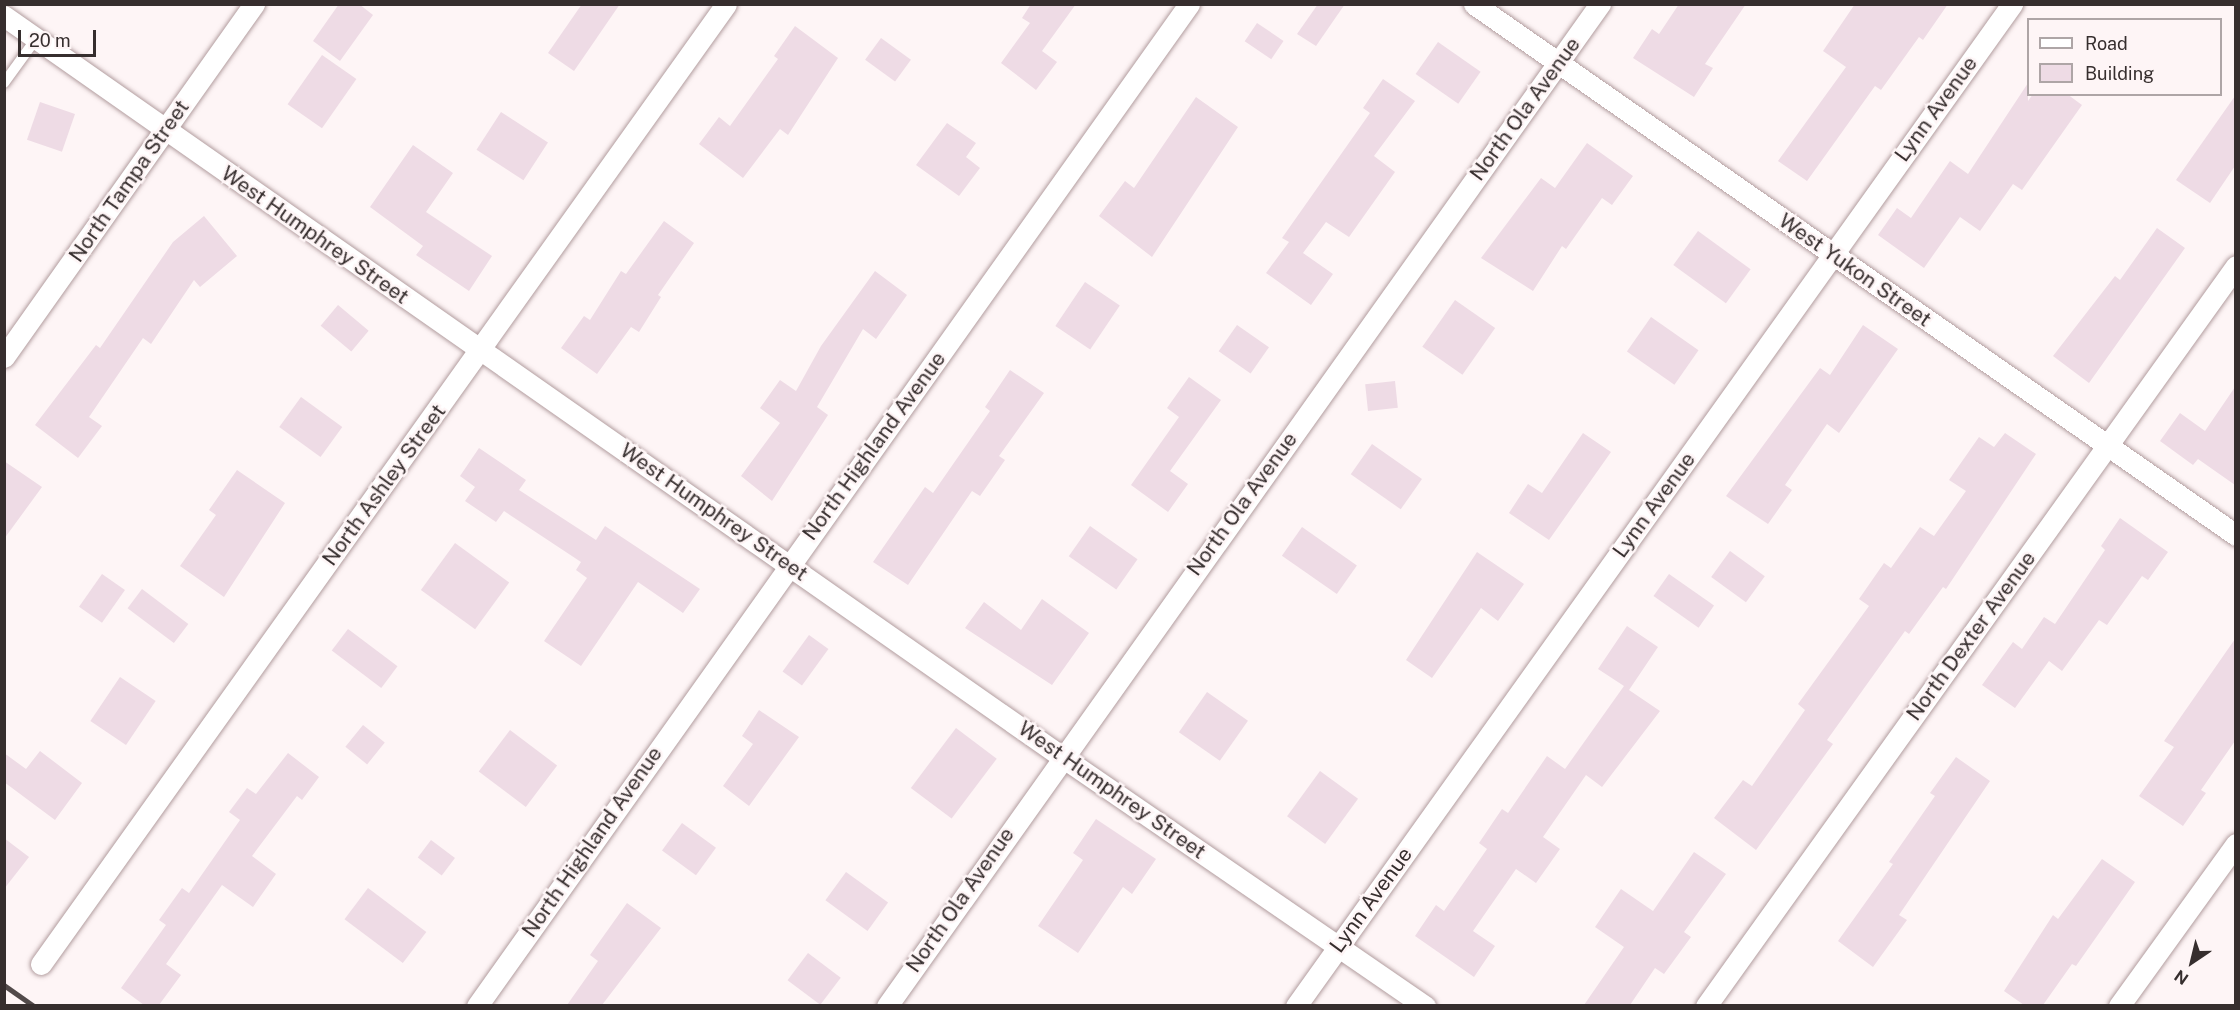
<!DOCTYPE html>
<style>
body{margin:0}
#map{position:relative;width:2240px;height:1010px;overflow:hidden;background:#fef5f6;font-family:"Public Sans",sans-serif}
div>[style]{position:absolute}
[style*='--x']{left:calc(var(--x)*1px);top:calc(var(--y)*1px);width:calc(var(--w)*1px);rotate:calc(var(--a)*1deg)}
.building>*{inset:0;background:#eedbe5;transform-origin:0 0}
.roads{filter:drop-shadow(0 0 2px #b29d9f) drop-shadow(0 0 2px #b29d9f)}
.lane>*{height:10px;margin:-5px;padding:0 5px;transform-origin:5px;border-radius:5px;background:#fff}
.street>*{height:21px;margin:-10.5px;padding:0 10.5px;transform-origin:10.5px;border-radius:10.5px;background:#fff}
.rail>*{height:4.5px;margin:-2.25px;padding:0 2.25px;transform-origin:2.25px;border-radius:2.25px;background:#524a4a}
span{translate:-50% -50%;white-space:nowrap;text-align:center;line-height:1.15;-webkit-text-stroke:5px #fef5f6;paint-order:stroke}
.street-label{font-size:21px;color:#362e2e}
.frame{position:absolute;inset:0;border:6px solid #362e2e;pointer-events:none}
.legend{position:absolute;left:2027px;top:18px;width:195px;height:78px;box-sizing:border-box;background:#fef5f6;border:2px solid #aea5a6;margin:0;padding:8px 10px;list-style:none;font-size:18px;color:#362e2e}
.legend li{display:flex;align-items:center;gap:12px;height:30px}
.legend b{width:30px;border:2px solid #aea5a6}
.north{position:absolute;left:2162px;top:932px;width:60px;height:60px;-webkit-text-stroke:4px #fef5f6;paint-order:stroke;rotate:215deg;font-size:16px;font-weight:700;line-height:24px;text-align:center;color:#362e2e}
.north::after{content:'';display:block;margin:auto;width:21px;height:27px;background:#362e2e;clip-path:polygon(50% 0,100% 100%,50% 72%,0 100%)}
.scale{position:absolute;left:18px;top:30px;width:78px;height:27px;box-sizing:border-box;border:3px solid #362e2e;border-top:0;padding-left:8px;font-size:18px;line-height:21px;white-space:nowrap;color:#362e2e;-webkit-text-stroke:4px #fef5f6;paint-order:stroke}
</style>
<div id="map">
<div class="building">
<div style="clip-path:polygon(339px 4px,359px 4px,373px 15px,340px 61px,313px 41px)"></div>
<div style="clip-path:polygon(582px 4px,620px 4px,574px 71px,548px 53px)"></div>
<div style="clip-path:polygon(1031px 4px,1076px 4px,1042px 51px,1057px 62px,1036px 90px,1001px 63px,1030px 23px,1022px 18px)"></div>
<div style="clip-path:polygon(1318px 4px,1345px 4px,1316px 46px,1297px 34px)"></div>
<div style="clip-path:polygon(1679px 4px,1746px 4px,1705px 64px,1713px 68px,1694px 97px,1633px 58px,1652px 29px,1659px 34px)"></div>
<div style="clip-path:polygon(1855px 4px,1948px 4px,1923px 40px,1919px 37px,1881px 90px,1875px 86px,1807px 181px,1778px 161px,1846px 67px,1823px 51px)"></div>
<div style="left:1257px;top:23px;width:32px;height:22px;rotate:34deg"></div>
<div style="clip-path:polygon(795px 26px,838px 58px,788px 135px,780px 129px,743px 178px,699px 144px,719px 117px,730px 126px,778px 59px,774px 56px)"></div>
<div style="left:881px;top:38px;width:37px;height:27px;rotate:36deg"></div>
<div style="left:1438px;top:42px;width:52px;height:39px;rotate:35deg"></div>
<div style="left:322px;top:55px;width:42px;height:60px;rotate:35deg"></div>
<div style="clip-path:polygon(1383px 79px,1415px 101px,1374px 156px,1395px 172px,1349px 237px,1326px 222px,1303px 253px,1333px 274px,1311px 305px,1266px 273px,1289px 242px,1282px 238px,1370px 113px,1363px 108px)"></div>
<div style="clip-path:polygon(2028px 83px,2028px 101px,2033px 94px,2067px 94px,2082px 105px,2022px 190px,2013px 184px,1980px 231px,1960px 217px,1924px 268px,1878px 235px,1897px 208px,1911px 218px,1950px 161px,1968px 174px)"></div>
<div style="clip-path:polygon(2235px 96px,2235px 166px,2210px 203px,2176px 180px)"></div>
<div style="clip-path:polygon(1196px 97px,1238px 127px,1152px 257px,1099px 216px,1125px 181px,1134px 188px)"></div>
<div style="left:40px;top:102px;width:37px;height:40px;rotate:19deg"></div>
<div style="left:501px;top:112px;width:56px;height:45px;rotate:33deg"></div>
<div style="clip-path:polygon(947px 123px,976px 143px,966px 157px,980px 168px,959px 196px,916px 165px)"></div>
<div style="clip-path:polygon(1587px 143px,1633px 176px,1612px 205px,1602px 198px,1566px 249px,1562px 246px,1533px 291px,1481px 258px,1541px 178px,1555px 188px)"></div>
<div style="clip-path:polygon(413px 145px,453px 173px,426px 212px,492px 256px,469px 291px,416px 255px,423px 246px,370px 207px)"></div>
<div style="clip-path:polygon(204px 216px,237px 256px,200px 287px,194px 280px,151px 344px,143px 338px,89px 417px,102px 426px,78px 458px,35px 425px,96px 345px,100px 348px,173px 242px)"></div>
<div style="clip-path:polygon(664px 221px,694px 243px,658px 295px,661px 297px,639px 332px,631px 327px,597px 374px,561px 348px,584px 316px,590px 320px,621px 271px,626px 274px)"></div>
<div style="clip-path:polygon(2157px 228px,2185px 248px,2089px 383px,2053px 356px,2115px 276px,2120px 280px)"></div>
<div style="left:1698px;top:231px;width:65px;height:42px;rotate:36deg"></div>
<div style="clip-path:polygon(875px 271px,907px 295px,876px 339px,863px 329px,817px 407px,828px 415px,772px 501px,741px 476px,780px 423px,760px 408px,780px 380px,796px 391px,821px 346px)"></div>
<div style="left:1085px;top:282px;width:42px;height:53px;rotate:34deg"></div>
<div style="left:1455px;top:300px;width:49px;height:57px;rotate:35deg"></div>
<div style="left:338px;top:305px;width:40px;height:27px;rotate:40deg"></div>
<div style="left:1651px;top:317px;width:58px;height:42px;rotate:35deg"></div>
<div style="left:1237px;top:325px;width:39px;height:32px;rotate:35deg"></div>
<div style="clip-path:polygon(1863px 325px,1898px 349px,1839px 433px,1827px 424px,1785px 485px,1792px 490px,1768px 524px,1726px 496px,1820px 368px,1830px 375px)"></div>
<div style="clip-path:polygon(1010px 370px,1044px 393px,999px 456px,1005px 460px,980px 496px,972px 491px,908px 585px,873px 562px,925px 487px,933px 493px,990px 411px,985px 407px)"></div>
<div style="clip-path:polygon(1189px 377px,1221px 400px,1170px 471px,1188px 484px,1168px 512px,1131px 485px,1179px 417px,1167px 408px)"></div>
<div style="left:1395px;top:381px;width:27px;height:30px;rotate:84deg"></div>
<div style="clip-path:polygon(2235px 387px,2235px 485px,2198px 459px,2193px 465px,2160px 441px,2180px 413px,2205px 431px)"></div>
<div style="left:301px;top:397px;width:51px;height:37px;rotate:36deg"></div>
<div style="clip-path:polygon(1583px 433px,1611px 452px,1549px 540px,1509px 513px,1528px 484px,1542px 493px)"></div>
<div style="clip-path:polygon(2005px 433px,2036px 454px,1946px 589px,1943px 587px,1909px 634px,1905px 631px,1827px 740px,1833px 744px,1756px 850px,1714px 818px,1743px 780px,1752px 786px,1805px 710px,1798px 704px,1869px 606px,1859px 599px,1884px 563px,1891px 568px,1920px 527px,1934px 536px,1966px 491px,1949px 480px,1979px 437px,1994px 447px)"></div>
<div style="left:1372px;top:444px;width:61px;height:37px;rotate:35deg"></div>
<div style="clip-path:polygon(479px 448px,526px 480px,519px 490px,596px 540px,605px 526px,700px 589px,683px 613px,638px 582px,581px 666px,544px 641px,587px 578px,576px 570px,581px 562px,504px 511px,496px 522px,465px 501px,475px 487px,460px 476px)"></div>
<div style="clip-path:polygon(4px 461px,42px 487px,4px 539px)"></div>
<div style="clip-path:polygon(237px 470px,285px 503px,224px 597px,180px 566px,216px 515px,209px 510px)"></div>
<div style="clip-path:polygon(2120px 518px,2168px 552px,2148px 580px,2142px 576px,2107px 625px,2099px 620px,2062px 671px,2049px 661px,2015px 708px,1982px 685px,2013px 642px,2022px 649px,2044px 617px,2055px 624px,2105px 550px,2101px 546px)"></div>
<div style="left:1090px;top:526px;width:58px;height:37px;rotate:35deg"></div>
<div style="left:1302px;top:527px;width:67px;height:35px;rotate:35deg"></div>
<div style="left:455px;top:543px;width:67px;height:58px;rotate:36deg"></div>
<div style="left:1730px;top:551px;width:43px;height:32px;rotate:36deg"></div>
<div style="clip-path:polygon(1477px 552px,1524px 584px,1498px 621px,1481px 608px,1432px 678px,1406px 660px)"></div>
<div style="left:102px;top:574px;width:28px;height:40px;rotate:35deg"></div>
<div style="left:1669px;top:574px;width:55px;height:27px;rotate:35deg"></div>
<div style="left:142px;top:589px;width:58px;height:24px;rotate:37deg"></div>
<div style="clip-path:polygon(1042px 599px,1089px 633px,1052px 685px,965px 628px,984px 602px,1021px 630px)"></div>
<div style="clip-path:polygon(1627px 626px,1658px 647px,1629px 690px,1660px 711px,1602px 787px,1586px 775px,1543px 837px,1560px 849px,1536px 883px,1516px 869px,1473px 931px,1495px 946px,1474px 977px,1415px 936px,1436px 905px,1444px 911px,1487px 849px,1479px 843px,1502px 809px,1508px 813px,1547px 756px,1565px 769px,1624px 686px,1598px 669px)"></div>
<div style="left:348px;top:629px;width:62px;height:27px;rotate:37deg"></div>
<div style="left:809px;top:635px;width:24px;height:45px;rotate:36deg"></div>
<div style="clip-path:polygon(2235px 639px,2235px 741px,2201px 790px,2206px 793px,2183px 826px,2139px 796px,2174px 747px,2164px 741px)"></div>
<div style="left:120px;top:677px;width:43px;height:53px;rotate:34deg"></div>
<div style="left:1207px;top:692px;width:50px;height:49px;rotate:35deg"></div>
<div style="clip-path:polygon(759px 710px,799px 737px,749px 806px,723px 786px,753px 744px,742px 736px)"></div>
<div style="left:363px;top:725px;width:28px;height:28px;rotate:39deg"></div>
<div style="left:956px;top:728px;width:51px;height:75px;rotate:37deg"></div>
<div style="left:510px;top:730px;width:59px;height:52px;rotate:37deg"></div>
<div style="clip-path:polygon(40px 751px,82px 783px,55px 820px,4px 782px,4px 753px,26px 769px)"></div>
<div style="clip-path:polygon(288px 753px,319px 777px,302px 800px,297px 796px,252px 856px,276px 874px,253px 907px,222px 885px,166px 964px,181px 975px,159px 1005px,144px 1005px,121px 988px,166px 925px,159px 920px,182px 888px,189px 893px,240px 820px,229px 812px,247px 788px,256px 794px)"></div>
<div style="clip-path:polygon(1956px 757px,1990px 781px,1899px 915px,1907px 920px,1873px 967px,1838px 941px,1893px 864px,1889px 862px,1935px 796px,1930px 793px)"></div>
<div style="left:1320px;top:771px;width:47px;height:56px;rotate:36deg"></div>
<div style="clip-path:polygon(1096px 819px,1156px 859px,1132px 894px,1123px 887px,1078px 953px,1038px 926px,1083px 860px,1073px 853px)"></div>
<div style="left:682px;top:823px;width:42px;height:34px;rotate:36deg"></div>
<div style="clip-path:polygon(4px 838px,29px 857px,4px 889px)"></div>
<div style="left:431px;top:840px;width:30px;height:22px;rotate:37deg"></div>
<div style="clip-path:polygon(1694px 852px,1726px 874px,1684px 932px,1691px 937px,1664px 974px,1655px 968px,1630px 1005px,1584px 1005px,1624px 947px,1595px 927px,1621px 889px,1653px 911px)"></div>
<div style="clip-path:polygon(2102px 859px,2135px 882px,2076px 966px,2072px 964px,2043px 1005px,2024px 1005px,2004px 991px,2053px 915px,2058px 919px)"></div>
<div style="left:846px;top:872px;width:52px;height:35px;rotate:36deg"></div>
<div style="left:368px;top:888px;width:73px;height:39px;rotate:37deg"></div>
<div style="clip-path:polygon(627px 903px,661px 928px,602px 1005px,567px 1005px,598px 961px,590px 955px)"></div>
<div style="left:808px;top:953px;width:41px;height:34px;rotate:37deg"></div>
</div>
<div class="roads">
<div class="lane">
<div style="--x:4;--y:83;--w:54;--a:-54"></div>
</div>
<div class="street">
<div style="--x:1474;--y:4;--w:929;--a:34.87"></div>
<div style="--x:4;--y:16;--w:1290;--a:35"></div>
<div style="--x:1061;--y:756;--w:442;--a:34.5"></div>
<div style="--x:4;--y:357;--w:433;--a:-54.7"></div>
<div style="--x:41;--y:964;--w:1179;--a:-54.49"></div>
<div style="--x:477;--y:1006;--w:1229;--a:-54.6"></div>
<div style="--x:887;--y:1006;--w:1230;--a:-54.57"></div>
<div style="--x:1296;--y:1006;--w:1232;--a:-54.45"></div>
<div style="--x:1706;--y:1006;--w:910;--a:-54.39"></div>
<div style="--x:2119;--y:1006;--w:200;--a:-54.2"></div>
</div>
</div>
<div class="rail">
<div style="--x:4;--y:985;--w:37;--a:35"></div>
</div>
<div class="street-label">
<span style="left:1525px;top:109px;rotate:-54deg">North Ola Avenue</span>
<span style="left:1936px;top:109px;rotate:-54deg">Lynn Avenue</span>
<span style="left:129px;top:181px;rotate:-55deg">North Tampa Street</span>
<span style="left:315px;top:235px;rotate:35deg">West Humphrey Street</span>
<span style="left:1855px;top:270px;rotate:35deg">West Yukon Street</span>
<span style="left:874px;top:446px;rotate:-54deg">North Highland Avenue</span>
<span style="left:384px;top:485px;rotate:-54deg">North Ashley Street</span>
<span style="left:1242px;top:504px;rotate:-54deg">North Ola Avenue</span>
<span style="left:1654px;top:505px;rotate:-54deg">Lynn Avenue</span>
<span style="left:714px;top:512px;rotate:35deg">West Humphrey Street</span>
<span style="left:1971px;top:636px;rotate:-54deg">North Dexter Avenue</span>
<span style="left:1112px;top:790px;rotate:35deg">West Humphrey Street</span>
<span style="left:592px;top:842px;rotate:-55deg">North Highland Avenue</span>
<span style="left:960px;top:900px;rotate:-55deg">North Ola Avenue</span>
<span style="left:1371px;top:900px;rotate:-54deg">Lynn Avenue</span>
</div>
<div class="frame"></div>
<ul class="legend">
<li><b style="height:8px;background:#fff"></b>Road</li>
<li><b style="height:16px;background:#eedbe5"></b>Building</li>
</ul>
<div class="north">N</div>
<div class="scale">20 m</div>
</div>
